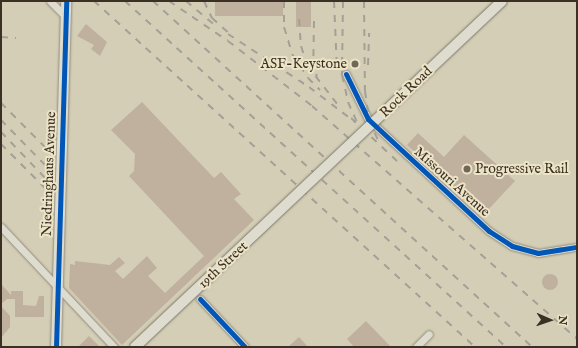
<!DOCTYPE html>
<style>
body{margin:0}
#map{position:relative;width:578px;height:348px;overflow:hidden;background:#d4ceb6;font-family:"IM FELL English",serif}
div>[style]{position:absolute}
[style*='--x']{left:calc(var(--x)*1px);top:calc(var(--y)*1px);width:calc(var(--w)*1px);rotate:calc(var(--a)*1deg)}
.building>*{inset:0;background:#bfb19e;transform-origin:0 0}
.round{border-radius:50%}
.roads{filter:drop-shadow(0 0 1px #918c7d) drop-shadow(0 0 1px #918c7d)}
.street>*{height:7px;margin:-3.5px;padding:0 3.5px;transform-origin:3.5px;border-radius:3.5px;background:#dedbcf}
.secondary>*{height:10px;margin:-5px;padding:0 5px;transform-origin:5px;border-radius:5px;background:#dedbcf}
.rail>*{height:2px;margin-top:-1px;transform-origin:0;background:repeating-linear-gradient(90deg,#a4a096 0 7px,transparent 0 14px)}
.bridges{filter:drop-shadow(0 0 1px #7c776a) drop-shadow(0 0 1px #7c776a)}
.secondary-bridge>*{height:10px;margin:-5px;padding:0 5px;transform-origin:5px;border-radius:5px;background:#dedbcf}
.cycleway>*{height:5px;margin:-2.5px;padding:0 2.5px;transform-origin:2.5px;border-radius:2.5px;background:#0057b8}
.dots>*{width:11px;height:11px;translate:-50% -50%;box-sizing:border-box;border:2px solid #ece4c7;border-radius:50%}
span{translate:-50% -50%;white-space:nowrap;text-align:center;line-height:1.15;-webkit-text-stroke:4px #ece4c7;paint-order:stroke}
.poi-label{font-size:14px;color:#3c2f24}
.right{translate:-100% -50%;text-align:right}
.left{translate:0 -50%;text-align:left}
.street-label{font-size:14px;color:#3c2f24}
.frame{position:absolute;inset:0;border:2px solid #3c2f24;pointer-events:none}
.north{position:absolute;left:530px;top:300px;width:40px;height:40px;-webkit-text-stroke:3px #ece4c7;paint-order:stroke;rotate:92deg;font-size:11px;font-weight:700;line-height:16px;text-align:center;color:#3c2f24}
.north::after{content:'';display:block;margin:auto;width:14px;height:18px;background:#3c2f24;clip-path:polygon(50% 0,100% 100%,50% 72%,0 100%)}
</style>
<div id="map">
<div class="building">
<div style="left:215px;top:1px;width:68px;height:15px"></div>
<div style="left:296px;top:1px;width:15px;height:26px"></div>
<div style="clip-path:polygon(86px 24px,107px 42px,100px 56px,91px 49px,94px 45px,77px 36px)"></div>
<div style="clip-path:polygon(142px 102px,214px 178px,221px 172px,241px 194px,234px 199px,254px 220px,122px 345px,69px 288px,70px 264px,75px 265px,75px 261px,110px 265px,119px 257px,125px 263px,115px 271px,123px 279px,147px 256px,157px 268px,148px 276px,165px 293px,204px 256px,129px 176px,134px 171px,135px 154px,111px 130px)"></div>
<div style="clip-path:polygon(418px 133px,444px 157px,464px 135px,515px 181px,488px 210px,472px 196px,468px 201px,407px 145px)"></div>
<div class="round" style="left:542px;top:274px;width:16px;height:16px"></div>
<div style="clip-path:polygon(1px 284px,11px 295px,11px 291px,23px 291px,23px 305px,36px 306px,39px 296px,44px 296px,44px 317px,15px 317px,15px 299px,7px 299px,1px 304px)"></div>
<div style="clip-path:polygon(1px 306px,10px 316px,10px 327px,1px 338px)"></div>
<div style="clip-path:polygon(366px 321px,391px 347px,354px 347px,347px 339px)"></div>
<div style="clip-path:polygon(89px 336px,100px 347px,78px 347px)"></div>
<div style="clip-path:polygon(299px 337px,308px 347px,288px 347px)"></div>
</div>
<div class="roads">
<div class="street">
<div style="--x:50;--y:1;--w:21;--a:45"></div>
<div style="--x:346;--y:74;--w:50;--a:63.9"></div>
<div style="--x:368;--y:119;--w:165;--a:42.8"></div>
<div style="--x:489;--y:231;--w:27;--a:33"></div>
<div style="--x:512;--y:246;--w:27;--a:15"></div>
<div style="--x:538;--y:253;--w:39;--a:-9"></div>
<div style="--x:1;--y:227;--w:165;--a:46.7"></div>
<div style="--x:200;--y:299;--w:66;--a:46.8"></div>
<div style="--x:416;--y:347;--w:18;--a:-45"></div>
</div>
<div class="secondary">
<div style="--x:56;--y:347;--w:346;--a:-88.3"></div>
</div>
</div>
<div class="rail">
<div style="--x:94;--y:1;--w:515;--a:42.24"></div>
<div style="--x:125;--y:1;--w:515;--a:42.24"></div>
<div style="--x:153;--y:1;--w:513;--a:42.39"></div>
<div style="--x:169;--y:1;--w:71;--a:34.1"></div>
<div style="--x:228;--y:41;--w:106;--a:37.7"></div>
<div style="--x:312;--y:106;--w:353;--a:41.3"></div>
<div style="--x:186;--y:1;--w:35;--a:40"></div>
<div style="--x:204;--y:1;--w:19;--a:65"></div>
<div style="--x:212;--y:18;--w:27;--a:42"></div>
<div style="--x:284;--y:1;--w:26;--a:90"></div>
<div style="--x:284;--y:27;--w:28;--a:73"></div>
<div style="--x:292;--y:54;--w:29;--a:56"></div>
<div style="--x:308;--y:78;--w:17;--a:45"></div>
<div style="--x:334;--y:1;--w:68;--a:87.5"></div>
<div style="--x:343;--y:1;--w:74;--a:90.8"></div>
<div style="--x:342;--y:75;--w:28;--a:77"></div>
<div style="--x:348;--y:102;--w:22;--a:66"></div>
<div style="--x:364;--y:1;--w:90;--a:89.4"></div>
<div style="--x:365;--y:91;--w:29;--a:82"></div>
<div style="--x:369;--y:120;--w:22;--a:66"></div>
<div style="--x:299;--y:19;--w:27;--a:86"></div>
<div style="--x:301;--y:46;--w:20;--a:72"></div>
<div style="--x:307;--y:65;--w:51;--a:52.2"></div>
<div style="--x:314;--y:21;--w:39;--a:91"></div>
<div style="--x:313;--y:60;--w:17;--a:77"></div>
<div style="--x:228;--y:34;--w:97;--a:33.2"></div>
<div style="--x:309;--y:87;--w:58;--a:37.3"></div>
<div style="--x:1;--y:37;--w:15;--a:4"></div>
<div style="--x:368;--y:65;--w:32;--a:-88"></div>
<div style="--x:1;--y:103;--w:68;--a:45"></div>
<div style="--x:351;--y:118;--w:63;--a:43.1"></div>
<div style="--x:1;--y:120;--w:67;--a:45.6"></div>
<div style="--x:1;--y:132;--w:66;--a:46.2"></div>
<div style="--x:1;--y:144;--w:65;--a:45"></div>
</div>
<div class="bridges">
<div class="secondary-bridge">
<div style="--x:135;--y:347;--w:504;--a:-43.31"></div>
</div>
</div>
<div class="cycleway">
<div style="--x:346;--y:74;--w:50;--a:63.9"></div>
<div style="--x:368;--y:119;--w:165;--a:42.8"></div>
<div style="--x:489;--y:231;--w:27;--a:33"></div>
<div style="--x:512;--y:246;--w:27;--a:15"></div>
<div style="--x:538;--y:253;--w:39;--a:-9"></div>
<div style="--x:200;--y:299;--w:66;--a:46.8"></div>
<div style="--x:56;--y:347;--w:346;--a:-88.3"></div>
</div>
<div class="dots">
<div style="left:355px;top:64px;background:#716757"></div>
<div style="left:467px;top:169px;background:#716757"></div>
</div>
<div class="poi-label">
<span class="right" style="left:347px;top:64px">ASF-Keystone</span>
<span class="left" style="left:475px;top:169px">Progressive Rail</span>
</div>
<div class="street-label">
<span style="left:406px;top:92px;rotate:-44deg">Rock Road</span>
<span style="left:49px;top:174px;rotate:-88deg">Niedringhaus Avenue</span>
<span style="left:452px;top:182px;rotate:42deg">Missouri Avenue</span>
<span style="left:223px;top:265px;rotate:-43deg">19th Street</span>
</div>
<div class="frame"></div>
<div class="north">N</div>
</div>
